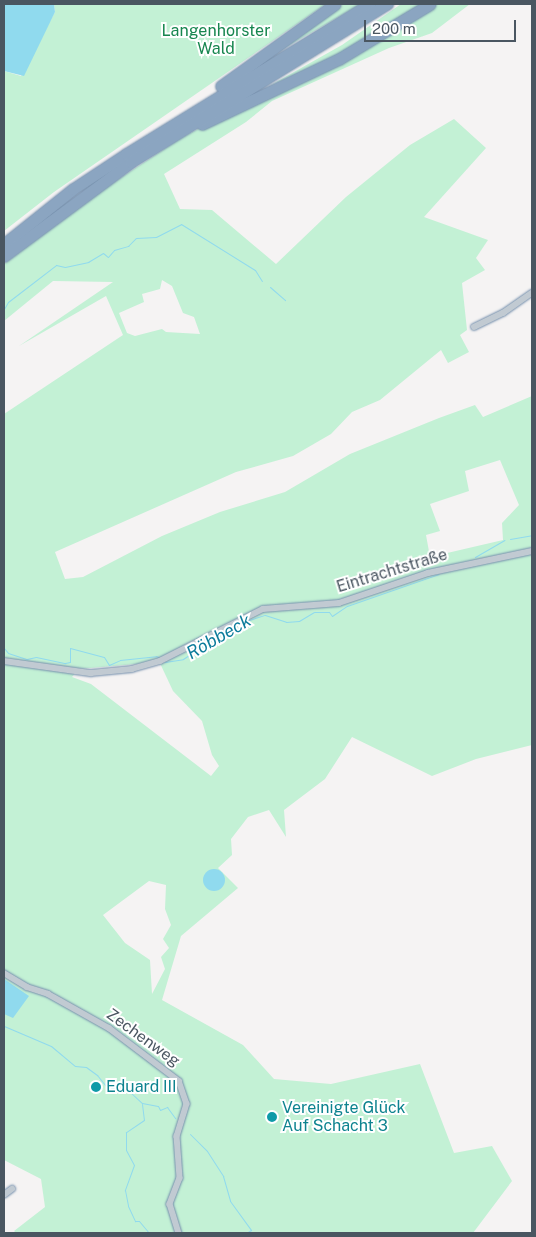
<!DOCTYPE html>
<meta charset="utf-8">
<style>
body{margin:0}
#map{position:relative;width:536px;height:1237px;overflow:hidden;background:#f5f3f3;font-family:"Public Sans",sans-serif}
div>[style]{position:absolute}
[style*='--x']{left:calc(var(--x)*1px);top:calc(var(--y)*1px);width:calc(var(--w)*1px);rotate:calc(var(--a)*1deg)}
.green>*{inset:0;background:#c3f1d5}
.water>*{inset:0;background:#90daee}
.round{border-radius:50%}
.stream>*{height:1px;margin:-0.5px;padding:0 0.5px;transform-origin:0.5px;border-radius:0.5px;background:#90daee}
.roads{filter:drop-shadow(0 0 1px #7690ad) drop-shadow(0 0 1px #7690ad)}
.street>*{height:5.5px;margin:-2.75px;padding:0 2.75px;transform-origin:2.75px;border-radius:2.75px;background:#c1cad2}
.highway>*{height:11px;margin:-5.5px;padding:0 5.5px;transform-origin:5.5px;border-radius:5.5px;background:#8ba5c1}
.dots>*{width:14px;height:14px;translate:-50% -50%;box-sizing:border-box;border:2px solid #fff;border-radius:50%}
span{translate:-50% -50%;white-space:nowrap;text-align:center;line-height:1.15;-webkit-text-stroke:4px #fff;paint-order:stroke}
.park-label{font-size:16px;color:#17864f}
.street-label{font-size:16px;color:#4a5661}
.culture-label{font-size:16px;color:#0d838f}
.left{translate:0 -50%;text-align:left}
.water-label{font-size:18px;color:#0c7c9b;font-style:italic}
.frame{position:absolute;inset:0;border:5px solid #4a5661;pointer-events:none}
.scale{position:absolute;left:364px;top:20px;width:152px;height:22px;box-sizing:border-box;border:2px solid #4a5661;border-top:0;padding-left:6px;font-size:15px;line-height:18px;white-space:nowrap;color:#4a5661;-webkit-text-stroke:4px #fff;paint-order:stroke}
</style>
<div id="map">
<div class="green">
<div style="clip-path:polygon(54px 4px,326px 4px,54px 192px,4px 231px,4px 71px,21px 76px,55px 12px)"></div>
<div style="clip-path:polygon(343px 4px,361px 4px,278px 52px,304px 32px)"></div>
<div style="clip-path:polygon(401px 4px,423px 4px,329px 60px,269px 86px,342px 45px)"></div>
<div style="clip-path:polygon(evenodd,433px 4px,470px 4px,432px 33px,389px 48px,272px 101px,246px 122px,164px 174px,180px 209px,212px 210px,276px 264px,346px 197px,410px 145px,454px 119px,486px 148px,424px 217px,488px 240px,476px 258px,485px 270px,462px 283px,467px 330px,460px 335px,469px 352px,448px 363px,441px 350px,380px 400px,352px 412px,331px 434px,293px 456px,236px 472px,55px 552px,65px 579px,83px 577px,162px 536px,220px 512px,285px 492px,350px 454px,439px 418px,475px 405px,483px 417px,532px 396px,532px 745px,476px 759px,432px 776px,352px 737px,325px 779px,284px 810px,286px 837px,269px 810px,248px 817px,231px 839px,232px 855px,218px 868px,238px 888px,181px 936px,162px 1000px,243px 1045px,274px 1079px,331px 1084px,420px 1064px,454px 1153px,492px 1146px,512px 1181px,473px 1233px,16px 1233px,14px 1231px,45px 1207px,41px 1179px,4px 1160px,4px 414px,123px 335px,106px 296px,19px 346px,113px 282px,53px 281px,4px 321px,4px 264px,90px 198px,181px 138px,433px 4px,162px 280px,172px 286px,183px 313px,194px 317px,200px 334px,166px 332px,162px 329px,135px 336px,127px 333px,119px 313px,144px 302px,142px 294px,160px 289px,162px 280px,433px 4px,500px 460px,519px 505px,502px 523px,503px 540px,430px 557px,426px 535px,440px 531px,430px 504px,469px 491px,465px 471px,500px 460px,433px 4px,158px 659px,173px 691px,202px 721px,212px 755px,219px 766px,211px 776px,91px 684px,72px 677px,79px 669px,148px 663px,158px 659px,433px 4px,149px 881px,166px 885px,165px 909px,171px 925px,163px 939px,169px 948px,161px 957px,165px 969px,152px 994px,150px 960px,125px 943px,103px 915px,149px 881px)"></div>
</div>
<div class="water">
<div style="clip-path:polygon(4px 4px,54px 4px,55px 12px,24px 76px,4px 71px)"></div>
<div class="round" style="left:203px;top:869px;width:22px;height:22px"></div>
<div style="clip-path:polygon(4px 979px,29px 996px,13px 1018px,4px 1014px)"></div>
</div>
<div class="stream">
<div style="--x:270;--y:287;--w:20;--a:41"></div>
<div style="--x:4;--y:309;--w:8;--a:-60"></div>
<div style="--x:8;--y:302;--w:61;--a:-37.6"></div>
<div style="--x:56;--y:265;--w:9;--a:13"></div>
<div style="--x:65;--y:267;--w:24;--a:-12"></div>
<div style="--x:88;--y:262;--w:17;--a:-31"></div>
<div style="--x:103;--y:253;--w:6;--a:39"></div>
<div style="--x:108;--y:257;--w:9;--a:-49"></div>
<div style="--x:114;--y:250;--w:15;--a:-16"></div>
<div style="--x:128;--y:246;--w:11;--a:-45"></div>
<div style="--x:136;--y:238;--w:20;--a:-3"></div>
<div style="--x:156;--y:237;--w:28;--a:-27"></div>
<div style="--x:181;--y:224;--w:87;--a:31.9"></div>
<div style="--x:255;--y:270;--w:13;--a:58"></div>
<div style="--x:510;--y:539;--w:22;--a:-10"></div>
<div style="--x:475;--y:557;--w:34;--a:-30"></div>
<div style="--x:243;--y:622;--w:23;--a:-18"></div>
<div style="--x:265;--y:615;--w:22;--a:18"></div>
<div style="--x:286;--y:622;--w:13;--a:-4"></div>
<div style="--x:299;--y:621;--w:17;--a:-31"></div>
<div style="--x:314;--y:612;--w:15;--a:0"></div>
<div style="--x:329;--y:612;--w:5;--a:53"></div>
<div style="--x:332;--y:616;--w:18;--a:-34"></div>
<div style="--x:347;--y:606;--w:97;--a:-19.2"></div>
<div style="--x:230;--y:629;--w:11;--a:-27"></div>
<div style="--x:4;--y:648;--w:6;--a:51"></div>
<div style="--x:8;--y:653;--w:20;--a:18"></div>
<div style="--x:27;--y:659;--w:9;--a:-13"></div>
<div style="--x:36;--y:657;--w:30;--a:12"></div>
<div style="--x:65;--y:663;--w:5;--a:-11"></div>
<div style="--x:70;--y:662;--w:14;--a:-90"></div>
<div style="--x:70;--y:648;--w:35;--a:15"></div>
<div style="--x:104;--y:657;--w:9;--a:58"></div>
<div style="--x:109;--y:665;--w:12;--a:-24"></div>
<div style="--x:120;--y:660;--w:36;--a:-6"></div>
<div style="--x:156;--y:656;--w:4;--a:27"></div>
<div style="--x:165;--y:662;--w:18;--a:-9"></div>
<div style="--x:183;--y:659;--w:49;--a:-33.4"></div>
<div style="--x:4;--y:1026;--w:51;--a:23.1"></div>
<div style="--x:51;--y:1046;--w:31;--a:40"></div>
<div style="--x:75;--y:1066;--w:11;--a:5"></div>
<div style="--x:86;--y:1067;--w:14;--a:36"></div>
<div style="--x:97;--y:1075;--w:14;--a:51"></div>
<div style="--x:106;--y:1086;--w:25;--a:14"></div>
<div style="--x:130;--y:1092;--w:16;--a:43"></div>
<div style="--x:142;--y:1103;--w:16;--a:11"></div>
<div style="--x:158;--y:1106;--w:4;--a:63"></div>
<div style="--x:160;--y:1110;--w:8;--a:-23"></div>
<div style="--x:167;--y:1107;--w:14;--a:54"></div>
<div style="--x:142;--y:1104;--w:16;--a:83"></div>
<div style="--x:144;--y:1120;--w:22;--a:146"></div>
<div style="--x:126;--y:1132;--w:18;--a:90"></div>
<div style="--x:126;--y:1150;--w:17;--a:62"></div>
<div style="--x:134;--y:1165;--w:27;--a:110"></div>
<div style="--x:125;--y:1190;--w:16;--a:79"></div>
<div style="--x:128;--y:1206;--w:17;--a:65"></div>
<div style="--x:135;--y:1221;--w:4;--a:0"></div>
<div style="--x:139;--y:1221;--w:16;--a:50"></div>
<div style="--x:190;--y:1134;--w:24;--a:45"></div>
<div style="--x:207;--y:1151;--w:30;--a:57"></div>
<div style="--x:223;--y:1176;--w:26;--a:74"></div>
<div style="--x:230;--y:1201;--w:36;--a:54"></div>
<div style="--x:251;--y:1230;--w:6;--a:149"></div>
</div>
<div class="roads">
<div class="street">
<div style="--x:474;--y:327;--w:32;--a:-26"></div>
<div style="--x:503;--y:313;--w:35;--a:-35"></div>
<div style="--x:4;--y:661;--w:88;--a:7.9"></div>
<div style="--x:91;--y:673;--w:41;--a:-5.6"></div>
<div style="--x:132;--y:669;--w:29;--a:-16"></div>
<div style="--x:160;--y:661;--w:115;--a:-26.8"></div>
<div style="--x:263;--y:609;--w:76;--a:-4.5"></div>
<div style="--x:339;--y:603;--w:94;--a:-18.6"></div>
<div style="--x:428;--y:573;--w:106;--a:-11.9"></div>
<div style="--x:4;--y:973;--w:27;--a:31"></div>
<div style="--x:27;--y:987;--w:22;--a:18"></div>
<div style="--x:48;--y:994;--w:70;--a:29.1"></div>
<div style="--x:109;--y:1028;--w:88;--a:37.1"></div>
<div style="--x:179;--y:1081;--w:24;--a:71"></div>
<div style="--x:187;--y:1104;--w:34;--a:107"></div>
<div style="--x:177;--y:1136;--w:42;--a:85.9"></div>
<div style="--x:180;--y:1178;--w:28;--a:111"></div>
<div style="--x:170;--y:1204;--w:30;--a:73"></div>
<div style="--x:4;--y:1195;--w:10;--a:-37"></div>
</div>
<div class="highway">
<div style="--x:221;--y:86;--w:140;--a:-35.7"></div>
<div style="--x:202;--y:124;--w:152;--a:-25.4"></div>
<div style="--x:339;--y:59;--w:106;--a:-31.1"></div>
<div style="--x:4;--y:244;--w:88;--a:-38.6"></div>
<div style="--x:73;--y:189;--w:64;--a:-33.4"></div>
<div style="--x:126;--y:154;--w:286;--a:-31.6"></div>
<div style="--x:4;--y:256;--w:158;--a:-36.5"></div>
<div style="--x:131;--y:162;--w:301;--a:-31.7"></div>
</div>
</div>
<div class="dots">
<div style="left:96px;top:1087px;background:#0f9aa8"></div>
<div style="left:272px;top:1117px;background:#0f9aa8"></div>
</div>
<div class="park-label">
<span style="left:216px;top:40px">Langenhorster<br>Wald</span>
</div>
<div class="street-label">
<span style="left:392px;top:571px;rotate:-17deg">Eintrachtstraße</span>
<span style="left:143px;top:1038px;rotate:36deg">Zechenweg</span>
</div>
<div class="culture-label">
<span class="left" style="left:106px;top:1087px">Eduard III</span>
<span class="left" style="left:282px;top:1117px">Vereinigte Glück<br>Auf Schacht 3</span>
</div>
<div class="water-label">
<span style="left:219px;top:637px;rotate:-30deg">Röbbeck</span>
</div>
<div class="frame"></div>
<div class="scale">200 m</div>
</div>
